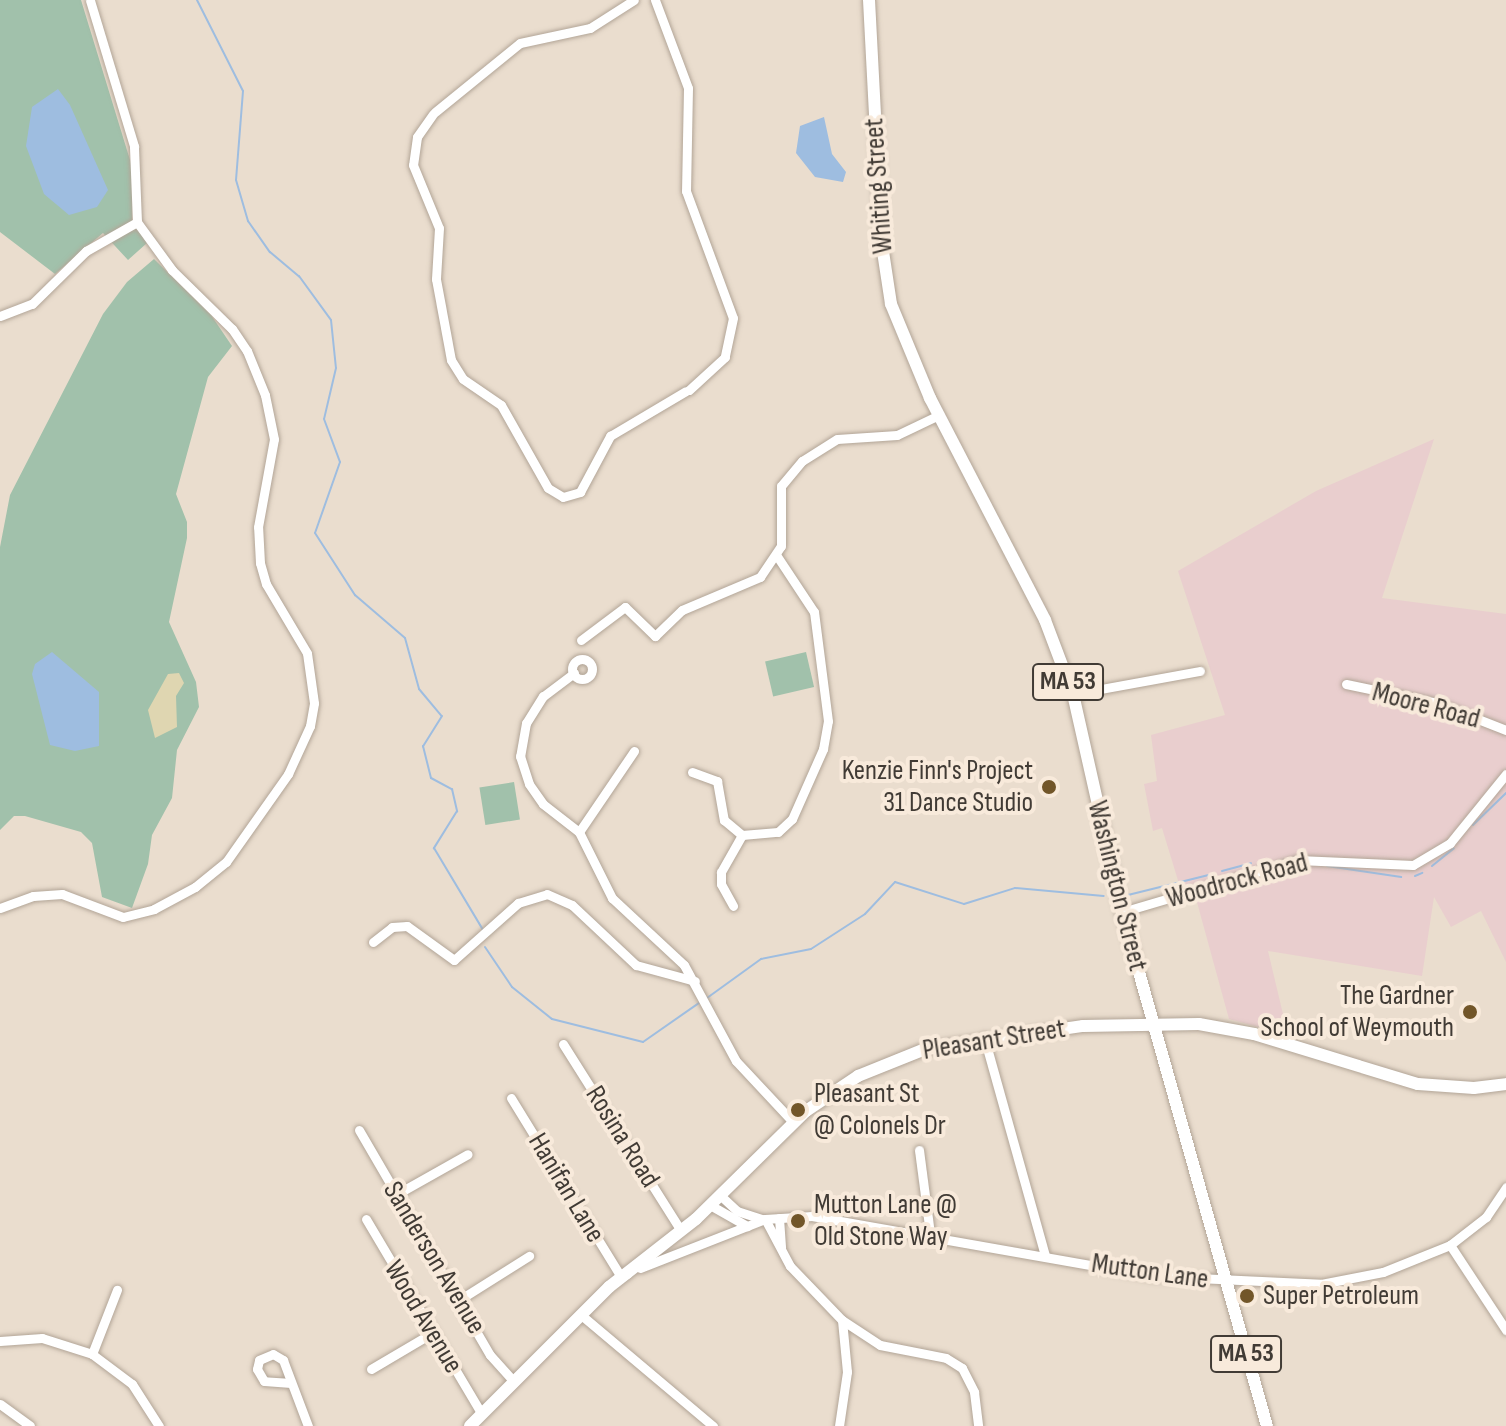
<!DOCTYPE html>
<style>
body{margin:0}
#map{position:relative;width:1506px;height:1426px;overflow:hidden;background:#eaddce;font-family:"Sofia Sans Condensed",sans-serif}
div>[style]{position:absolute}
[style*='--x']{left:calc(var(--x)*1px);top:calc(var(--y)*1px);width:calc(var(--w)*1px);rotate:calc(var(--a)*1deg)}
.industrial>*{inset:0;background:#e9cece}
.green>*{inset:0;background:#a1c1ab;transform-origin:0 0}
.sand>*{inset:0;background:#dfd6b1}
.water>*{inset:0;background:#9ebde0}
.stream>*{height:2px;margin:-1px;padding:0 1px;transform-origin:1px;border-radius:1px;background:#9ebde0}
.roads{filter:drop-shadow(0 0 2px #b2a597) drop-shadow(0 0 2px #b2a597)}
.minor>*{height:9px;margin:-4.5px;padding:0 4.5px;transform-origin:4.5px;border-radius:4.5px;background:#fff}
.minor>.ring{margin:-4.5px;padding:0;box-sizing:content-box;background:none;border:9px solid #fff;border-radius:50%}
.major>*{height:12px;margin:-6px;padding:0 6px;transform-origin:6px;border-radius:6px;background:#fff}
.dots>*{width:22px;height:22px;translate:-50% -50%;box-sizing:border-box;border:4px solid #f8eadb;border-radius:50%}
span{translate:-50% -50%;white-space:nowrap;text-align:center;line-height:1.15;-webkit-text-stroke:8px #f8eadb;paint-order:stroke}
.shield-label span{padding:2px 6px;background:#f8eadb;border:2px solid;border-radius:6px;-webkit-text-stroke-width:0}
.shield-label{font-size:26px;color:#413b35;font-weight:700}
.street-label{font-size:28px;color:#413b35}
.poi-label{font-size:28px;color:#413b35}
.right{translate:-100% -50%;text-align:right}
.left{translate:0 -50%;text-align:left}
</style>
<div id="map">
<div class="industrial">
<div style="clip-path:polygon(1434px 439px,1382px 598px,1506px 614px,1506px 962px,1481px 911px,1451px 927px,1434px 897px,1422px 976px,1268px 951px,1288px 1035px,1229px 1019px,1192px 884px,1180px 887px,1162px 828px,1153px 831px,1144px 784px,1157px 781px,1151px 735px,1225px 715px,1178px 571px,1316px 491px)"></div>
</div>
<div class="green">
<div style="clip-path:polygon(0 0,81px 0,134px 173px,132px 219px,147px 243px,128px 260px,103px 233px,55px 274px,0 232px)"></div>
<div style="clip-path:polygon(154px 259px,211px 315px,232px 346px,208px 377px,176px 494px,187px 522px,187px 538px,169px 622px,196px 682px,199px 707px,177px 750px,172px 798px,152px 835px,148px 864px,132px 908px,102px 897px,92px 843px,81px 832px,25px 816px,14px 816px,0 830px,0 547px,10px 495px,103px 314px,127px 282px)"></div>
<div style="left:806px;top:652px;width:36px;height:42px;rotate:77deg"></div>
<div style="left:514px;top:782px;width:38px;height:35px;rotate:81deg"></div>
</div>
<div class="sand">
<div style="clip-path:polygon(179px 673px,184px 683px,176px 696px,177px 727px,155px 738px,148px 710px,168px 674px)"></div>
</div>
<div class="water">
<div style="clip-path:polygon(58px 89px,70px 105px,108px 190px,97px 207px,69px 215px,44px 194px,26px 146px,32px 107px)"></div>
<div style="clip-path:polygon(824px 117px,832px 154px,846px 172px,843px 182px,815px 177px,796px 153px,800px 126px)"></div>
<div style="clip-path:polygon(52px 652px,99px 692px,99px 746px,75px 751px,50px 745px,32px 674px,35px 664px)"></div>
</div>
<div class="stream">
<div style="--x:197;--y:0;--w:102;--a:63.2"></div>
<div style="--x:243;--y:91;--w:89;--a:94.5"></div>
<div style="--x:236;--y:180;--w:43;--a:73.7"></div>
<div style="--x:248;--y:221;--w:38;--a:55"></div>
<div style="--x:270;--y:252;--w:38;--a:40"></div>
<div style="--x:299;--y:276;--w:54;--a:54"></div>
<div style="--x:331;--y:320;--w:48;--a:84.1"></div>
<div style="--x:336;--y:368;--w:52;--a:103.2"></div>
<div style="--x:324;--y:419;--w:46;--a:69.6"></div>
<div style="--x:340;--y:462;--w:75;--a:109.4"></div>
<div style="--x:315;--y:533;--w:74;--a:57.2"></div>
<div style="--x:355;--y:595;--w:66;--a:40.7"></div>
<div style="--x:405;--y:638;--w:53;--a:74.6"></div>
<div style="--x:419;--y:689;--w:35;--a:50"></div>
<div style="--x:442;--y:716;--w:36;--a:122"></div>
<div style="--x:423;--y:746;--w:33;--a:76"></div>
<div style="--x:431;--y:778;--w:24;--a:28"></div>
<div style="--x:452;--y:789;--w:23;--a:77"></div>
<div style="--x:457;--y:811;--w:44;--a:121.9"></div>
<div style="--x:434;--y:848;--w:96;--a:59.1"></div>
<div style="--x:1473;--y:825;--w:46;--a:-44.1"></div>
<div style="--x:1327;--y:866;--w:75;--a:8.5"></div>
<div style="--x:1432;--y:866;--w:28;--a:-39"></div>
<div style="--x:1288;--y:868;--w:17;--a:-10"></div>
<div style="--x:1222;--y:871;--w:30;--a:-15"></div>
<div style="--x:1264;--y:876;--w:9;--a:-21"></div>
<div style="--x:1415;--y:876;--w:8;--a:-23"></div>
<div style="--x:1128;--y:895;--w:83;--a:-13.9"></div>
<div style="--x:485;--y:947;--w:48;--a:56"></div>
<div style="--x:512;--y:987;--w:51;--a:38.7"></div>
<div style="--x:552;--y:1019;--w:94;--a:14.2"></div>
<div style="--x:643;--y:1042;--w:68;--a:-34.9"></div>
<div style="--x:707;--y:998;--w:67;--a:-35.8"></div>
<div style="--x:761;--y:959;--w:51;--a:-11.3"></div>
<div style="--x:811;--y:949;--w:64;--a:-32.9"></div>
<div style="--x:865;--y:914;--w:44;--a:-46.8"></div>
<div style="--x:895;--y:882;--w:72;--a:17.7"></div>
<div style="--x:964;--y:904;--w:53;--a:-17.4"></div>
<div style="--x:1015;--y:888;--w:89;--a:5.1"></div>
</div>
<div class="roads">
<div class="minor">
<div style="--x:655;--y:0;--w:94;--a:69.4"></div>
<div style="--x:688;--y:88;--w:103;--a:91.1"></div>
<div style="--x:686;--y:191;--w:135;--a:69.7"></div>
<div style="--x:733;--y:318;--w:40;--a:102"></div>
<div style="--x:725;--y:357;--w:49;--a:137.5"></div>
<div style="--x:435;--y:112;--w:109;--a:-39.1"></div>
<div style="--x:520;--y:43;--w:72;--a:-12.1"></div>
<div style="--x:590;--y:28;--w:52;--a:-32.5"></div>
<div style="--x:433;--y:114;--w:28;--a:125"></div>
<div style="--x:417;--y:137;--w:28;--a:98"></div>
<div style="--x:413;--y:165;--w:68;--a:67.6"></div>
<div style="--x:439;--y:228;--w:51;--a:93.4"></div>
<div style="--x:436;--y:279;--w:82;--a:79.5"></div>
<div style="--x:451;--y:360;--w:22;--a:58"></div>
<div style="--x:463;--y:379;--w:46;--a:34.4"></div>
<div style="--x:501;--y:405;--w:95;--a:60.5"></div>
<div style="--x:548;--y:488;--w:17;--a:31"></div>
<div style="--x:563;--y:497;--w:18;--a:-16"></div>
<div style="--x:580;--y:492;--w:64;--a:-61.8"></div>
<div style="--x:610;--y:436;--w:88;--a:-30.6"></div>
<div style="--x:0;--y:316;--w:34;--a:-21"></div>
<div style="--x:32;--y:304;--w:76;--a:-44.5"></div>
<div style="--x:86;--y:251;--w:59;--a:-29.6"></div>
<div style="--x:581;--y:640;--w:55;--a:-36.9"></div>
<div style="--x:625;--y:607;--w:42;--a:44"></div>
<div style="--x:655;--y:636;--w:37;--a:-44"></div>
<div style="--x:682;--y:610;--w:85;--a:-22.9"></div>
<div style="--x:760;--y:577;--w:37;--a:-56"></div>
<div style="--x:781;--y:546;--w:60;--a:-90"></div>
<div style="--x:781;--y:486;--w:33;--a:-50"></div>
<div style="--x:802;--y:461;--w:41;--a:-32.2"></div>
<div style="--x:837;--y:439;--w:60;--a:-3.8"></div>
<div style="--x:897;--y:435;--w:47;--a:-25.5"></div>
<div class="ring" style="left:572px;top:659px;width:11px;height:11px"></div>
<div style="--x:574;--y:673;--w:39;--a:143"></div>
<div style="--x:543;--y:696;--w:32;--a:122"></div>
<div style="--x:526;--y:723;--w:34;--a:100"></div>
<div style="--x:520;--y:756;--w:29;--a:72"></div>
<div style="--x:529;--y:784;--w:24;--a:55"></div>
<div style="--x:543;--y:804;--w:46;--a:37.9"></div>
<div style="--x:579;--y:832;--w:74;--a:63.4"></div>
<div style="--x:612;--y:898;--w:98;--a:42.9"></div>
<div style="--x:684;--y:965;--w:109;--a:61.6"></div>
<div style="--x:736;--y:1061;--w:83;--a:46.9"></div>
<div style="--x:1346;--y:684;--w:93;--a:11.8"></div>
<div style="--x:1437;--y:703;--w:74;--a:21.4"></div>
<div style="--x:1073;--y:694;--w:129;--a:-10.3"></div>
<div style="--x:692;--y:772;--w:27;--a:20"></div>
<div style="--x:717;--y:781;--w:40;--a:80"></div>
<div style="--x:724;--y:820;--w:23;--a:40"></div>
<div style="--x:742;--y:835;--w:43;--a:119.6"></div>
<div style="--x:721;--y:872;--w:12;--a:90"></div>
<div style="--x:721;--y:884;--w:25;--a:61"></div>
<div style="--x:579;--y:832;--w:98;--a:-55.8"></div>
<div style="--x:742;--y:835;--w:36;--a:-5"></div>
<div style="--x:778;--y:832;--w:19;--a:-43"></div>
<div style="--x:792;--y:819;--w:77;--a:-66.1"></div>
<div style="--x:823;--y:749;--w:28;--a:-80"></div>
<div style="--x:828;--y:721;--w:110;--a:-97.3"></div>
<div style="--x:814;--y:612;--w:67;--a:-123.5"></div>
<div style="--x:0;--y:908;--w:35;--a:-20"></div>
<div style="--x:33;--y:896;--w:29;--a:-4"></div>
<div style="--x:62;--y:894;--w:65;--a:20.7"></div>
<div style="--x:123;--y:917;--w:32;--a:-14"></div>
<div style="--x:154;--y:909;--w:47;--a:-28.2"></div>
<div style="--x:195;--y:887;--w:40;--a:-39"></div>
<div style="--x:226;--y:862;--w:108;--a:-54.8"></div>
<div style="--x:288;--y:774;--w:53;--a:-65.4"></div>
<div style="--x:310;--y:726;--w:23;--a:-80"></div>
<div style="--x:314;--y:703;--w:50;--a:-98"></div>
<div style="--x:307;--y:653;--w:80;--a:-120.7"></div>
<div style="--x:266;--y:584;--w:22;--a:-106"></div>
<div style="--x:260;--y:563;--w:36;--a:-93"></div>
<div style="--x:258;--y:527;--w:89;--a:-79.7"></div>
<div style="--x:274;--y:439;--w:45;--a:-101.6"></div>
<div style="--x:265;--y:395;--w:48;--a:-112.2"></div>
<div style="--x:247;--y:351;--w:27;--a:-124"></div>
<div style="--x:232;--y:329;--w:84;--a:-135.5"></div>
<div style="--x:172;--y:270;--w:59;--a:-126.1"></div>
<div style="--x:137;--y:222;--w:76;--a:-92.3"></div>
<div style="--x:134;--y:146;--w:152;--a:-106.8"></div>
<div style="--x:1122;--y:912;--w:184;--a:-16.5"></div>
<div style="--x:1298;--y:860;--w:115;--a:2.5"></div>
<div style="--x:1413;--y:865;--w:43;--a:-30.7"></div>
<div style="--x:1450;--y:843;--w:89;--a:-50.9"></div>
<div style="--x:373;--y:942;--w:24;--a:-38"></div>
<div style="--x:392;--y:927;--w:15;--a:-4"></div>
<div style="--x:407;--y:926;--w:58;--a:35.9"></div>
<div style="--x:454;--y:960;--w:86;--a:-41.7"></div>
<div style="--x:518;--y:903;--w:30;--a:-17"></div>
<div style="--x:547;--y:894;--w:27;--a:24"></div>
<div style="--x:572;--y:905;--w:88;--a:43.2"></div>
<div style="--x:636;--y:965;--w:61;--a:15.2"></div>
<div style="--x:984;--y:1037;--w:227;--a:74.4"></div>
<div style="--x:563;--y:1044;--w:221;--a:57.7"></div>
<div style="--x:511;--y:1098;--w:210;--a:58.4"></div>
<div style="--x:621;--y:1277;--w:7;--a:-27"></div>
<div style="--x:359;--y:1130;--w:260;--a:59.8"></div>
<div style="--x:490;--y:1355;--w:36;--a:48"></div>
<div style="--x:919;--y:1150;--w:85;--a:82.5"></div>
<div style="--x:397;--y:1194;--w:81;--a:-29.4"></div>
<div style="--x:721;--y:1196;--w:22;--a:43"></div>
<div style="--x:737;--y:1211;--w:26;--a:18"></div>
<div style="--x:710;--y:1205;--w:43;--a:29.6"></div>
<div style="--x:779;--y:1218;--w:30;--a:86"></div>
<div style="--x:366;--y:1219;--w:227;--a:59.3"></div>
<div style="--x:765;--y:1219;--w:53;--a:62"></div>
<div style="--x:790;--y:1266;--w:75;--a:46.1"></div>
<div style="--x:842;--y:1320;--w:45;--a:33.3"></div>
<div style="--x:880;--y:1345;--w:67;--a:11.1"></div>
<div style="--x:946;--y:1358;--w:19;--a:32"></div>
<div style="--x:962;--y:1368;--w:27;--a:63"></div>
<div style="--x:974;--y:1392;--w:34;--a:83"></div>
<div style="--x:1450;--y:1245;--w:102;--a:56.6"></div>
<div style="--x:640;--y:1268;--w:134;--a:-21.4"></div>
<div style="--x:765;--y:1219;--w:47;--a:-3.7"></div>
<div style="--x:812;--y:1216;--w:347;--a:10"></div>
<div style="--x:1154;--y:1276;--w:167;--a:2.7"></div>
<div style="--x:1321;--y:1284;--w:63;--a:-11"></div>
<div style="--x:1383;--y:1272;--w:72;--a:-21.9"></div>
<div style="--x:1450;--y:1245;--w:46;--a:-37.9"></div>
<div style="--x:1486;--y:1217;--w:36;--a:-56"></div>
<div style="--x:459;--y:1300;--w:83;--a:-32.2"></div>
<div style="--x:580;--y:1314;--w:174;--a:40.1"></div>
<div style="--x:0;--y:1341;--w:42;--a:-4.1"></div>
<div style="--x:42;--y:1338;--w:52;--a:17.7"></div>
<div style="--x:92;--y:1354;--w:50;--a:36.9"></div>
<div style="--x:132;--y:1384;--w:50;--a:57.3"></div>
<div style="--x:92;--y:1354;--w:69;--a:-68.7"></div>
<div style="--x:371;--y:1369;--w:71;--a:-30.5"></div>
<div style="--x:291;--y:1383;--w:27;--a:-176"></div>
<div style="--x:264;--y:1381;--w:14;--a:-120"></div>
<div style="--x:257;--y:1369;--w:9;--a:-77"></div>
<div style="--x:259;--y:1360;--w:15;--a:-23"></div>
<div style="--x:273;--y:1354;--w:12;--a:31"></div>
<div style="--x:283;--y:1360;--w:71;--a:69.3"></div>
<div style="--x:0;--y:1404;--w:37;--a:36"></div>
<div style="--x:839;--y:1426;--w:55;--a:-81.6"></div>
<div style="--x:847;--y:1372;--w:52;--a:-95.5"></div>
</div>
<div class="major">
<div style="--x:869;--y:0;--w:245;--a:87"></div>
<div style="--x:882;--y:245;--w:60;--a:81.3"></div>
<div style="--x:891;--y:304;--w:102;--a:67.5"></div>
<div style="--x:930;--y:398;--w:250;--a:62.6"></div>
<div style="--x:1045;--y:620;--w:79;--a:69.3"></div>
<div style="--x:1073;--y:694;--w:223;--a:77.3"></div>
<div style="--x:1122;--y:912;--w:534;--a:74.25"></div>
<div style="--x:470;--y:1426;--w:197;--a:-45"></div>
<div style="--x:609;--y:1287;--w:110;--a:-38"></div>
<div style="--x:696;--y:1219;--w:154;--a:-44.5"></div>
<div style="--x:806;--y:1111;--w:63;--a:-33.9"></div>
<div style="--x:858;--y:1076;--w:72;--a:-21.9"></div>
<div style="--x:925;--y:1049;--w:160;--a:-8.3"></div>
<div style="--x:1083;--y:1026;--w:116;--a:-1"></div>
<div style="--x:1199;--y:1024;--w:56;--a:10.3"></div>
<div style="--x:1254;--y:1034;--w:171;--a:17"></div>
<div style="--x:1418;--y:1084;--w:56;--a:4.1"></div>
<div style="--x:1474;--y:1088;--w:32;--a:-7"></div>
</div>
</div>
<div class="dots">
<div style="left:1049px;top:787px;background:#725629"></div>
<div style="left:1470px;top:1012px;background:#725629"></div>
<div style="left:798px;top:1110px;background:#725629"></div>
<div style="left:798px;top:1221px;background:#725629"></div>
<div style="left:1247px;top:1296px;background:#725629"></div>
</div>
<div class="shield-label">
<span style="left:1068px;top:682px">MA 53</span>
<span style="left:1246px;top:1354px">MA 53</span>
</div>
<div class="street-label">
<span style="left:879px;top:186px;rotate:-94deg">Whiting Street</span>
<span style="left:1426px;top:706px;rotate:15deg">Moore Road</span>
<span style="left:1237px;top:881px;rotate:-15deg">Woodrock Road</span>
<span style="left:1117px;top:886px;rotate:76deg">Washington Street</span>
<span style="left:994px;top:1040px;rotate:-9deg">Pleasant Street</span>
<span style="left:622px;top:1137px;rotate:58deg">Rosina Road</span>
<span style="left:566px;top:1188px;rotate:59deg">Hanifan Lane</span>
<span style="left:434px;top:1258px;rotate:59deg">Sanderson Avenue</span>
<span style="left:1150px;top:1272px;rotate:8deg">Mutton Lane</span>
<span style="left:423px;top:1317px;rotate:59deg">Wood Avenue</span>
</div>
<div class="poi-label">
<span class="right" style="left:1033px;top:787px">Kenzie Finn's Project<br>31 Dance Studio</span>
<span class="right" style="left:1454px;top:1012px">The Gardner<br>School of Weymouth</span>
<span class="left" style="left:814px;top:1110px">Pleasant St<br>@ Colonels Dr</span>
<span class="left" style="left:814px;top:1221px">Mutton Lane @<br>Old Stone Way</span>
<span class="left" style="left:1263px;top:1296px">Super Petroleum</span>
</div>
</div>
